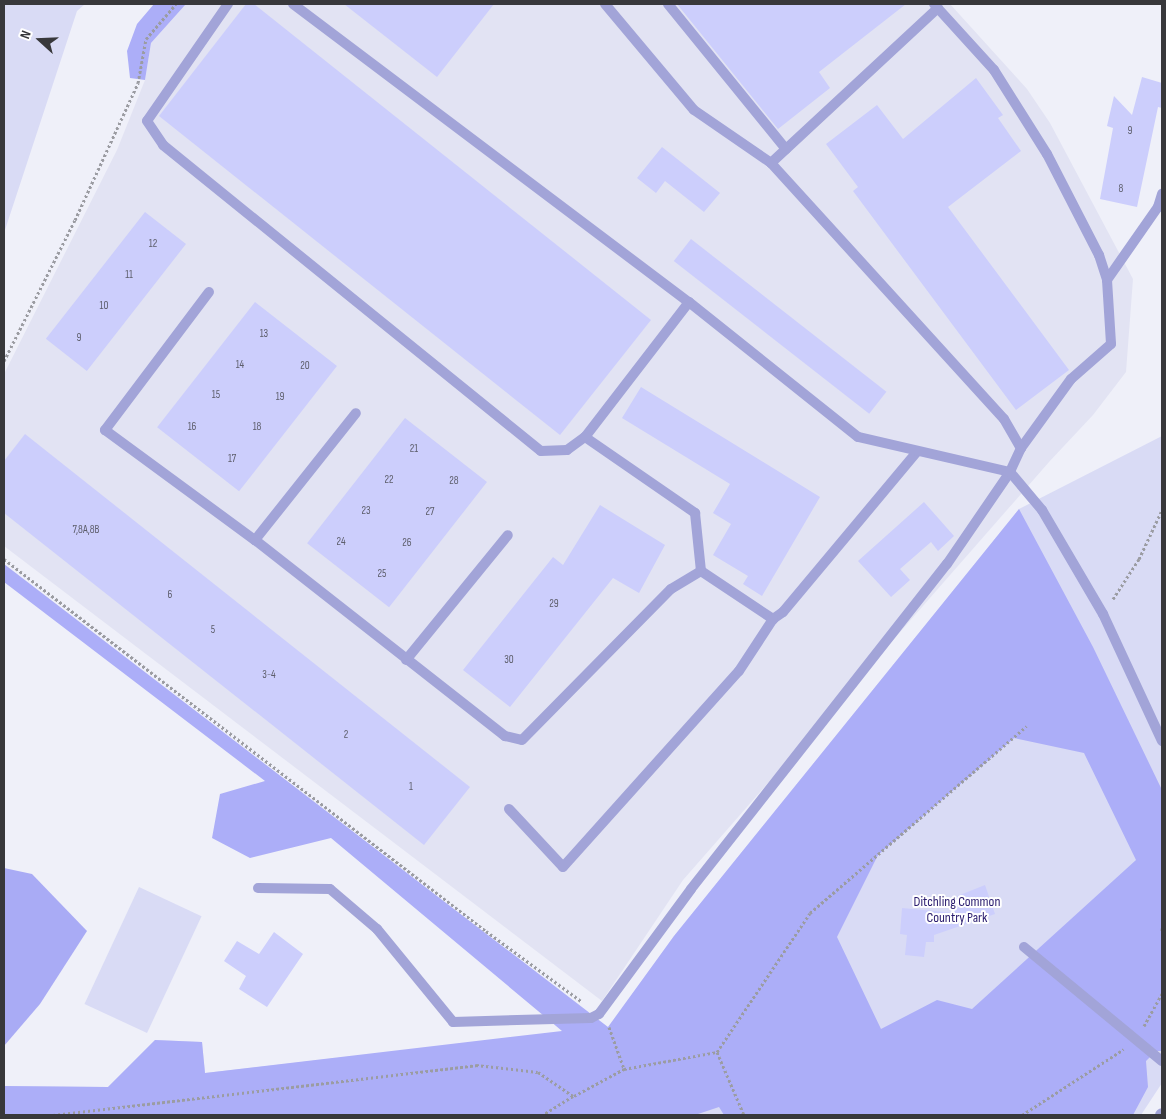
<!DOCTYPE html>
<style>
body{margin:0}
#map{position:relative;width:1166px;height:1119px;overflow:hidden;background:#eff0f9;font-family:"Sofia Sans Condensed",sans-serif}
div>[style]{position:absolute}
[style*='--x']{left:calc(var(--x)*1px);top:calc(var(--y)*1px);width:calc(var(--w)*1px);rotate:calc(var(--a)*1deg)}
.built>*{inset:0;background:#e2e3f3}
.green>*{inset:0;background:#d9dbf5;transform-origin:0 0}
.forest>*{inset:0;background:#acaef8}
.water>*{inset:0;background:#a9abf5}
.building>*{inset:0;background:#cccefc;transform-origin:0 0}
.path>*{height:3px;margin-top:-1.5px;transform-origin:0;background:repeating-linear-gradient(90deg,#9b9ca2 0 2.5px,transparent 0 5px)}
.service>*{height:10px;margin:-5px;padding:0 5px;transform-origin:5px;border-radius:5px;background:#a2a4d8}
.tertiary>*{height:12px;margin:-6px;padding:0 6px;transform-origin:6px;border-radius:6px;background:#a2a4d8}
span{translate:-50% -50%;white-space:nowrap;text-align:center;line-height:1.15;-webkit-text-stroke:4px #fff;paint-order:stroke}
.number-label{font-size:11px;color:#5d5e6b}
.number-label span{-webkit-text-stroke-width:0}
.park-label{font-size:14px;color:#281a6d}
.frame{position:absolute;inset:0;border:5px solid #38383b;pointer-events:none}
.north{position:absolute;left:15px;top:15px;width:50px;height:50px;-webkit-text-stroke:4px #fff;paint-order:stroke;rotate:290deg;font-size:14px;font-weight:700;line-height:20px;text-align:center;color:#38383b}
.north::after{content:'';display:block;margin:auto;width:18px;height:22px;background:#38383b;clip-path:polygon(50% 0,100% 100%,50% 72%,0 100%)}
</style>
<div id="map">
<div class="built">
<div style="clip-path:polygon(186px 4px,950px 4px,1027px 89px,1050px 123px,1133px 279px,1126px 372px,1093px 415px,1049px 462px,683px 880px,602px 1001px,4px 546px,4px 374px,117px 150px,145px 80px,151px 43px)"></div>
</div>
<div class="green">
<div style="clip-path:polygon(4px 4px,85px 4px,77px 11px,4px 233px)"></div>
<div style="clip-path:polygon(1162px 436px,1162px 1083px,1141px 1115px,4px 1115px,4px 1086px,108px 1087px,155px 1040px,202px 1042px,205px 1073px,609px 1027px,674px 936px,1019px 509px)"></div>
<div style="left:139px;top:887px;width:69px;height:129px;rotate:25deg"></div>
</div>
<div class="forest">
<div style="clip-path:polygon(154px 4px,186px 4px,151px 43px,145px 80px,130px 78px,127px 51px,137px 24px)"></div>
<div style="clip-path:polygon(evenodd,1019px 509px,1093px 647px,1162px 790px,1162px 1051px,1156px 1051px,1146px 1061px,1148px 1087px,1133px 1115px,724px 1115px,719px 1107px,695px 1115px,4px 1115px,4px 1086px,108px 1087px,155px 1040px,202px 1042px,205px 1073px,562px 1031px,331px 838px,250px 858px,212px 838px,220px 794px,265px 781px,4px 582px,4px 564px,608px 1027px,674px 936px,1019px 509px,1014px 738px,1084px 753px,1136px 860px,972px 1009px,937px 1000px,881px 1029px,837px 937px,878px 855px,1014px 738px)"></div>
</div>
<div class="water">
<div style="clip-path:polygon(4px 868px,32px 874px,87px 931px,40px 1004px,4px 1046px)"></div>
</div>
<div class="building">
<div style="clip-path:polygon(246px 4px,254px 4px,651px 320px,560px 435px,159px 116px)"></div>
<div style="clip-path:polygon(344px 4px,494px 4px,437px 77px)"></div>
<div style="clip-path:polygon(677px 4px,906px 4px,819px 72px,830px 88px,778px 129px)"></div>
<div style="clip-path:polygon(1142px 77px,1162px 83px,1162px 108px,1158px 107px,1137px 207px,1100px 199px,1113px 128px,1107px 126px,1114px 96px,1132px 115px)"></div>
<div style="clip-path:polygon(976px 78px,1003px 115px,998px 118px,1021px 151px,948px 207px,1069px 370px,1016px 410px,853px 191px,858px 187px,826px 144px,877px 105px,903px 139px)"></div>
<div style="clip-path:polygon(662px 147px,720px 193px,704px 212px,665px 181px,656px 193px,637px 178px)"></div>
<div style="left:145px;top:212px;width:52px;height:161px;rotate:38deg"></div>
<div style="left:691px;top:239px;width:248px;height:28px;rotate:38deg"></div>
<div style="left:255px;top:302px;width:104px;height:159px;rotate:38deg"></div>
<div style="clip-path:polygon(641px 387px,820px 497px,762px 596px,743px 584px,748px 576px,713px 555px,731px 524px,713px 513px,730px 484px,622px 418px)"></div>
<div style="left:405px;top:418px;width:104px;height:159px;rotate:38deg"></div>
<div style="clip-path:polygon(25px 434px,470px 787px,424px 845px,4px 513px,4px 461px)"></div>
<div style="clip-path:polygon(924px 502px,954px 536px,938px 551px,931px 542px,900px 569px,910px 580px,891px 597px,858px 561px)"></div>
<div style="clip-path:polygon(600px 505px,665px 545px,639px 593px,613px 578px,510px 707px,463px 670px,553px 557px,563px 565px)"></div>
<div style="clip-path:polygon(985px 885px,995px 914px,934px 935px,934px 942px,926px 942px,924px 957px,905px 955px,907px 935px,900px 934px,902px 908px,955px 913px,950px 899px)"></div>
<div style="clip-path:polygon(274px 932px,303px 954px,267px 1007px,239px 989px,246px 976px,224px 961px,237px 941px,259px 954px)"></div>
</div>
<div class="path">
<div style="--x:4;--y:361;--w:158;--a:-63.3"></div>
<div style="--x:75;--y:220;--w:151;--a:-65.3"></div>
<div style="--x:138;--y:83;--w:45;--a:-79.7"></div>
<div style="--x:146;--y:39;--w:46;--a:-49.4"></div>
<div style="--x:4;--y:559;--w:609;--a:37.66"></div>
<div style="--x:486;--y:931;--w:118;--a:36.4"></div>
<div style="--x:1113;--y:599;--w:48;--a:-57"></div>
<div style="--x:1139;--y:559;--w:54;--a:-64.9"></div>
<div style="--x:1162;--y:928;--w:4;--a:90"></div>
<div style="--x:1144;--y:1026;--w:37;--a:-61"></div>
<div style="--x:609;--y:1027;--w:45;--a:70.3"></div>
<div style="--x:624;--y:1069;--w:95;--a:-10.4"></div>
<div style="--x:717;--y:1052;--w:167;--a:-56.2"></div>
<div style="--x:810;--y:913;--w:286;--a:-40.8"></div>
<div style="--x:717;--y:1052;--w:69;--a:66.8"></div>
<div style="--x:574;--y:1096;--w:57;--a:-28.4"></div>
<div style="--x:53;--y:1115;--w:426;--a:-6.7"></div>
<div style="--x:476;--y:1065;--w:62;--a:6.4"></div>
<div style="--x:538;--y:1072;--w:42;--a:34.4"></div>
<div style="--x:573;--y:1096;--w:36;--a:148"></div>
<div style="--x:1022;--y:1115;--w:121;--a:-32.9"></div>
</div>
<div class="service">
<div style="--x:228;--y:4;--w:142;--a:124.7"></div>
<div style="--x:147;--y:121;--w:29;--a:56"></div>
<div style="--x:163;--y:145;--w:486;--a:39"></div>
<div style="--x:541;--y:451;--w:26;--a:-2"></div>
<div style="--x:567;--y:450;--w:22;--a:-36"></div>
<div style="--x:585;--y:437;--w:134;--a:34.6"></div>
<div style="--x:695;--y:513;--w:58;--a:84.1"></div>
<div style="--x:701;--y:571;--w:87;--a:33.7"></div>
<div style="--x:773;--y:619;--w:12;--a:-35"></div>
<div style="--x:783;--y:612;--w:209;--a:-50.1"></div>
<div style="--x:293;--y:4;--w:496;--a:37"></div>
<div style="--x:605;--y:4;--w:138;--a:50"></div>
<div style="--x:694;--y:110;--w:93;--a:34.5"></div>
<div style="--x:771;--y:163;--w:228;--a:-42.9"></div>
<div style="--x:668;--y:4;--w:187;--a:50.9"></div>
<div style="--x:934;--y:4;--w:89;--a:47.7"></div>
<div style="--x:994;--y:70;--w:99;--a:57.8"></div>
<div style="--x:1047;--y:154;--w:114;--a:62.8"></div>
<div style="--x:1099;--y:255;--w:26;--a:72"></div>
<div style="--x:1107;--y:280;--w:64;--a:86.4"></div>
<div style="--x:1111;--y:344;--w:53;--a:138.8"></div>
<div style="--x:1071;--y:379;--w:85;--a:125.9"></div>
<div style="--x:1021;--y:448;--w:26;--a:115"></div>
<div style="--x:1010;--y:472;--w:50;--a:49.9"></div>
<div style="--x:1042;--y:510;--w:121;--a:59.6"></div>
<div style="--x:1103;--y:614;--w:140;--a:65.1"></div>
<div style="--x:771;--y:163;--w:346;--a:47.7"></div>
<div style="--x:1004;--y:419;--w:34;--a:60"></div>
<div style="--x:1107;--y:280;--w:89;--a:-55.1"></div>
<div style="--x:1158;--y:207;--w:14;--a:-73"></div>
<div style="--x:209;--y:292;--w:173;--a:127"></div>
<div style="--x:105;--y:430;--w:186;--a:36.3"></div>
<div style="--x:255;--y:540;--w:318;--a:38.1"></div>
<div style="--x:505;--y:736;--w:17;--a:13"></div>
<div style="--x:522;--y:740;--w:212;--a:-45.4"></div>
<div style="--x:671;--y:589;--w:35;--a:-31"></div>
<div style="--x:255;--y:540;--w:162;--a:-51.5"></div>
<div style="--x:406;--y:660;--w:161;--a:-50.8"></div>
<div style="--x:509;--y:809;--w:79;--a:47"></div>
<div style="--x:563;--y:867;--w:263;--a:-48.1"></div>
<div style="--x:739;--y:671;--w:62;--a:-56.8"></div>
<div style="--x:258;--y:888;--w:72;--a:0.8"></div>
<div style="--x:330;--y:889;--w:62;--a:40.4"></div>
<div style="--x:377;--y:929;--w:120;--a:50.7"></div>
<div style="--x:453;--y:1022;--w:138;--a:-1.7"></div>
<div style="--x:591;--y:1018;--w:9;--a:-27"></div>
<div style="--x:599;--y:1014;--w:155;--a:-53.6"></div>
<div style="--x:691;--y:889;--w:414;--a:-51.8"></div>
<div style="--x:947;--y:564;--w:112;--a:-55.6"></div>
<div style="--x:1010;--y:472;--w:156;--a:-167"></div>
<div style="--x:858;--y:437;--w:216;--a:-141.4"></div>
<div style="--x:689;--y:302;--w:170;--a:127.6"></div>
<div style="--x:1024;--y:947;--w:179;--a:39.6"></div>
</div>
<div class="tertiary">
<div style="--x:1161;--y:1115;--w:1;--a:-45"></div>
</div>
<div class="number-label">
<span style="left:1130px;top:131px">9</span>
<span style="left:1121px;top:189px">8</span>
<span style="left:153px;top:244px">12</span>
<span style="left:129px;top:275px">11</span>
<span style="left:104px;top:306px">10</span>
<span style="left:264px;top:334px">13</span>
<span style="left:79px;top:338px">9</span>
<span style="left:240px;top:365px">14</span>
<span style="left:305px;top:366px">20</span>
<span style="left:216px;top:395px">15</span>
<span style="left:280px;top:397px">19</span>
<span style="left:192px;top:427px">16</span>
<span style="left:257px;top:427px">18</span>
<span style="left:414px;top:449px">21</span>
<span style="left:232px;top:459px">17</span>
<span style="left:389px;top:480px">22</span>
<span style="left:454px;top:481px">28</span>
<span style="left:366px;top:511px">23</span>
<span style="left:430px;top:512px">27</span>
<span style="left:86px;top:530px">7,8A,8B</span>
<span style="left:341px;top:542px">24</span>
<span style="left:407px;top:543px">26</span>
<span style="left:382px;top:574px">25</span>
<span style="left:170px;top:595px">6</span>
<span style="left:554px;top:604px">29</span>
<span style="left:213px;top:630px">5</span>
<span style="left:509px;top:660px">30</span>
<span style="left:269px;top:675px">3-4</span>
<span style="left:346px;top:735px">2</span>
<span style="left:411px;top:787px">1</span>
</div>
<div class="park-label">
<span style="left:957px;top:910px">Ditchling Common<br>Country Park</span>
</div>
<div class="frame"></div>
<div class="north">N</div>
</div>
